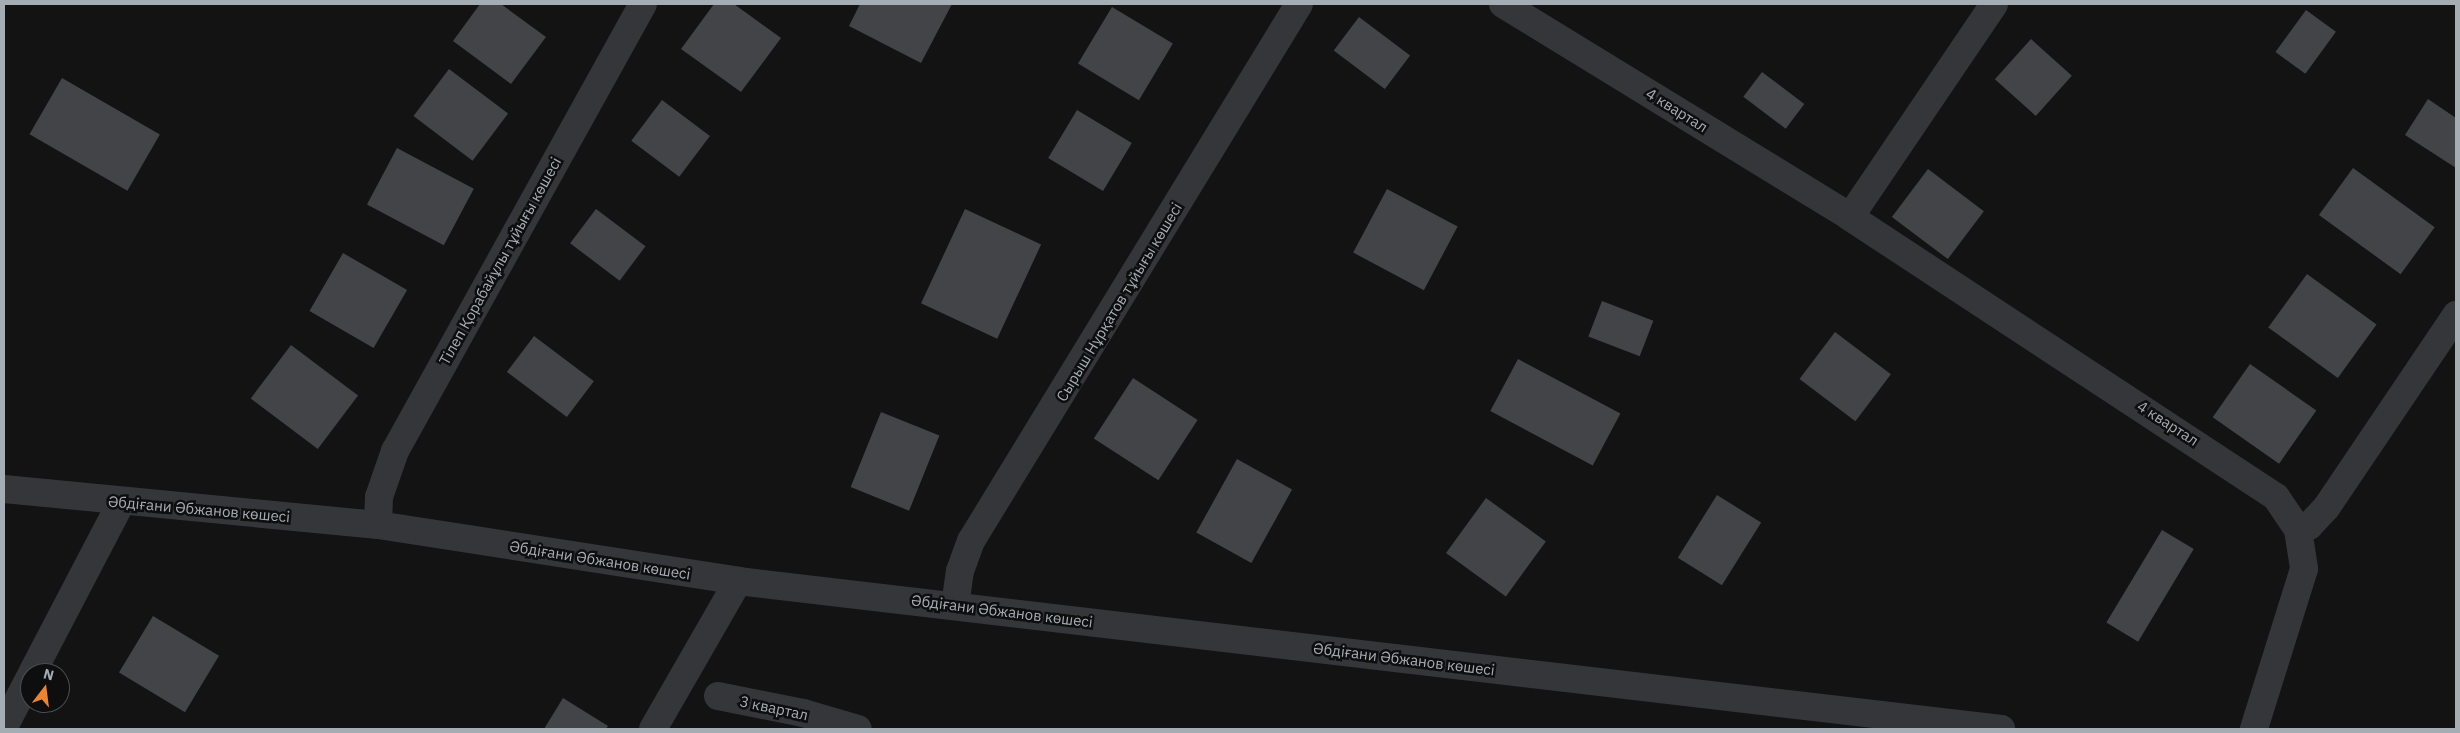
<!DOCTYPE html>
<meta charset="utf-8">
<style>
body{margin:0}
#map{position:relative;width:2460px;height:733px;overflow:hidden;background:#131314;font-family:"IBM Plex Sans",sans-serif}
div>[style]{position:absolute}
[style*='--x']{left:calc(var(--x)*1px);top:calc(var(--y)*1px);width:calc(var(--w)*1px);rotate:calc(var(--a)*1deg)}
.building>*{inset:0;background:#424447;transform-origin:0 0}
.minor>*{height:28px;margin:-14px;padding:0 14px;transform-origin:14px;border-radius:14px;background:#343639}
span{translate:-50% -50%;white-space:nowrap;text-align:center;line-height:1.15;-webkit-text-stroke:5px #0e0e0f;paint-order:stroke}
.street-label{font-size:15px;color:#a5adb4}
.frame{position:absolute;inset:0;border:5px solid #a5adb4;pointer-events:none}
.north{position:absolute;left:20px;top:663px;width:50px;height:50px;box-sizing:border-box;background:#0e0e0f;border:1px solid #4a4e51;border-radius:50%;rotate:15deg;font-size:14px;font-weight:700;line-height:20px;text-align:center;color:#a5adb4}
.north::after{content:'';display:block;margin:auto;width:18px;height:22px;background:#e88436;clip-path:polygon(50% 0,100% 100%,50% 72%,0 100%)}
</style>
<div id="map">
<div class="building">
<div style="clip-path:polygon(480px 4px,501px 4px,546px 37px,511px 84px,453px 41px)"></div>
<div style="clip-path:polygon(714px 4px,734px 4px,781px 38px,741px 92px,681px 49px)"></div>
<div style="clip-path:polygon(860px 4px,952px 4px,921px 63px,849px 26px)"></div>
<div style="left:1112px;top:7px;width:71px;height:66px;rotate:31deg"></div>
<div style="left:2306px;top:10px;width:37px;height:52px;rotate:36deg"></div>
<div style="left:1359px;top:17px;width:64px;height:42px;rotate:37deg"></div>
<div style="left:2031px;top:39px;width:55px;height:54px;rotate:42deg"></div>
<div style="left:449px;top:69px;width:74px;height:59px;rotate:37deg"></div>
<div style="left:1762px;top:72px;width:53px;height:31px;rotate:37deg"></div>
<div style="left:62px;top:78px;width:113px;height:65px;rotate:30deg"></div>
<div style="clip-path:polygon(2428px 99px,2456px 118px,2456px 168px,2405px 135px)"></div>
<div style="left:662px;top:100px;width:60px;height:51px;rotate:37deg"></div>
<div style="left:1077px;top:110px;width:64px;height:56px;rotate:31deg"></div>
<div style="left:397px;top:148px;width:87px;height:64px;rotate:28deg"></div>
<div style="left:2353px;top:168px;width:101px;height:58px;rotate:36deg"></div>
<div style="left:1928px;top:169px;width:70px;height:60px;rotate:37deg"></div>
<div style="left:1387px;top:189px;width:80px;height:72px;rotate:28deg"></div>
<div style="left:596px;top:209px;width:62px;height:43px;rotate:37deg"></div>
<div style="left:965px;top:209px;width:84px;height:104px;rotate:25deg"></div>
<div style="left:343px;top:253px;width:74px;height:67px;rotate:30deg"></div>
<div style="left:2307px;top:274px;width:86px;height:66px;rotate:36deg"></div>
<div style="left:1602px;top:301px;width:55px;height:38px;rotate:21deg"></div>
<div style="left:1835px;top:332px;width:70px;height:59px;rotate:37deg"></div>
<div style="left:534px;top:336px;width:75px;height:45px;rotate:37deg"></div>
<div style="left:291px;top:345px;width:84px;height:67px;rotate:37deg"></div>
<div style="left:1518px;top:359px;width:116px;height:59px;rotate:28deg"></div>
<div style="left:2250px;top:364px;width:81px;height:65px;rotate:35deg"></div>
<div style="left:1133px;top:378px;width:77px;height:72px;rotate:33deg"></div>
<div style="left:881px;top:412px;width:63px;height:81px;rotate:22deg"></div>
<div style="left:1237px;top:459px;width:63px;height:84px;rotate:29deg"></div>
<div style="left:1717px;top:495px;width:52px;height:74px;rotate:32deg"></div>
<div style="left:1486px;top:498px;width:74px;height:68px;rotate:36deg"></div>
<div style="left:2162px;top:530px;width:37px;height:108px;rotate:31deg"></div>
<div style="left:153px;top:616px;width:77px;height:66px;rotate:31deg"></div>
<div style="clip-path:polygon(563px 698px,608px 726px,606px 729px,544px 729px)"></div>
</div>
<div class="minor">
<div style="--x:1503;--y:4;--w:407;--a:31.5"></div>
<div style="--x:1850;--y:217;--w:510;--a:33.32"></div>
<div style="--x:2276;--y:497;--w:40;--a:56"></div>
<div style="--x:2298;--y:530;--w:39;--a:81"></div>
<div style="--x:2304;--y:569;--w:168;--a:107.4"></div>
<div style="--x:1850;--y:217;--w:257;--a:-55.9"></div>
<div style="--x:4;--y:489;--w:376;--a:5.5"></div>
<div style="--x:378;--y:525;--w:364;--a:8.8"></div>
<div style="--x:738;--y:581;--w:1272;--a:6.68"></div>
<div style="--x:378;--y:525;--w:28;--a:-88"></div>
<div style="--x:379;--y:497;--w:49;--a:-70.8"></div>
<div style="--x:395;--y:451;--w:511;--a:-60.98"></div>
<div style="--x:2298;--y:530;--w:12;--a:-20"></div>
<div style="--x:2309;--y:526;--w:25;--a:-47"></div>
<div style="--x:2326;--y:508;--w:233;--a:-56"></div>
<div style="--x:955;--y:606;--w:35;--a:-82"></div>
<div style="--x:960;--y:571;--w:32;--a:-70"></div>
<div style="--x:971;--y:541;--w:629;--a:-58.58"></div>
<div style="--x:32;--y:673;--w:192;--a:-62.4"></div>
<div style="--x:718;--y:696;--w:87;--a:11.3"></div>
<div style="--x:803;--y:713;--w:57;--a:16.2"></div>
<div style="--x:4;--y:727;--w:56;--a:-62.5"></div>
<div style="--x:653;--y:729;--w:171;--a:-60.1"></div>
</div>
<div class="street-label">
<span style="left:1677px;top:110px;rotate:32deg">4 квартал</span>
<span style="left:500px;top:261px;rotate:-61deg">Тілеп Қорабайұлы тұйығы көшесі</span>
<span style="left:1119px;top:302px;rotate:-59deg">Сырыш Нұрқатов тұйығы көшесі</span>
<span style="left:2168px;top:423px;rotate:33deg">4 квартал</span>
<span style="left:199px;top:509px;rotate:5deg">Әбдіғани Әбжанов көшесі</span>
<span style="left:600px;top:560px;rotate:9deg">Әбдіғани Әбжанов көшесі</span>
<span style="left:1002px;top:611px;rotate:7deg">Әбдіғани Әбжанов көшесі</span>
<span style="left:1404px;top:659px;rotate:7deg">Әбдіғани Әбжанов көшесі</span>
<span style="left:774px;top:708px;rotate:12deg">3 квартал</span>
</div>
<div class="frame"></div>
<div class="north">N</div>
</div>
